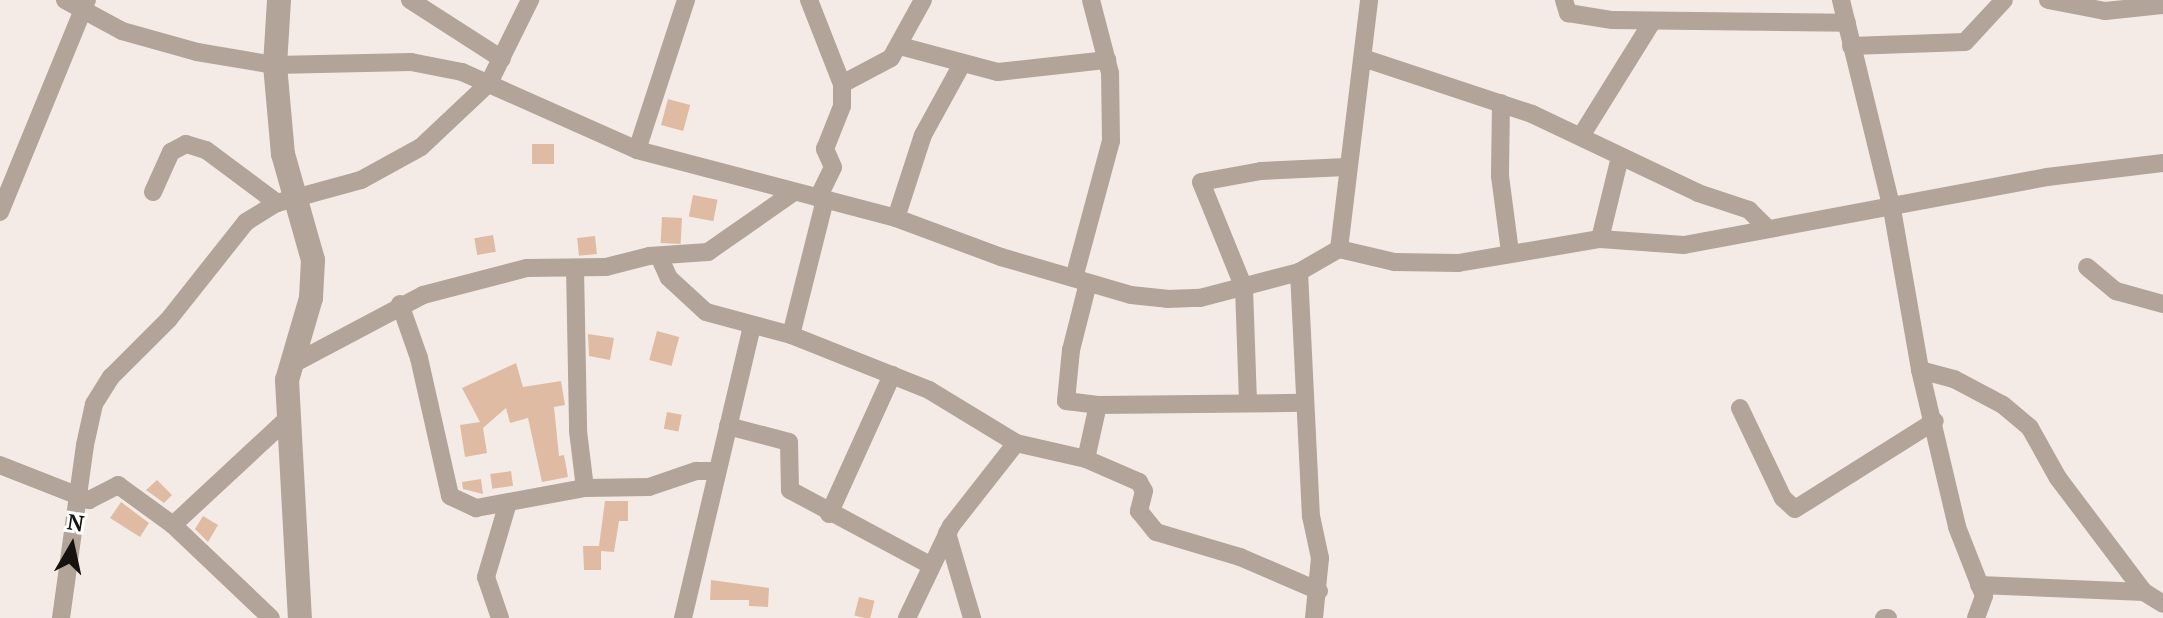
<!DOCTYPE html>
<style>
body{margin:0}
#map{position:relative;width:2163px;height:618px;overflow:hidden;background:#f5ebe6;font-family:"PT Serif",serif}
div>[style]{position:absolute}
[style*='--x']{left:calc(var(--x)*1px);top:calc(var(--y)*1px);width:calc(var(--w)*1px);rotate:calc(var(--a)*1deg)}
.building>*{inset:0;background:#e0bba3;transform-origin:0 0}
.minor>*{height:18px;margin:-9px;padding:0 9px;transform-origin:9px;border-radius:9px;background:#b3a499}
.tertiary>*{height:24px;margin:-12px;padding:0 12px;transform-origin:12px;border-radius:12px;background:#b3a499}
span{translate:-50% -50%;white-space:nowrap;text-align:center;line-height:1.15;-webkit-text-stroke:8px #fff;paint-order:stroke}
.north{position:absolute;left:32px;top:506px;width:80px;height:80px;-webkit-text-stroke:6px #fff;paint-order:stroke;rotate:9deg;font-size:22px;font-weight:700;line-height:32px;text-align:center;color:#151210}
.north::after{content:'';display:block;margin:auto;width:28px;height:36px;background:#151210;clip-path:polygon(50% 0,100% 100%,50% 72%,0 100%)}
</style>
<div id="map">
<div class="building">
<div style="left:668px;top:99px;width:23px;height:27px;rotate:15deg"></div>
<div style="left:532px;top:144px;width:22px;height:20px"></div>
<div style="left:693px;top:195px;width:25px;height:22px;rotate:11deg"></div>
<div style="left:662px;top:217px;width:20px;height:26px;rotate:3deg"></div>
<div style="left:493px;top:235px;width:17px;height:19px;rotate:80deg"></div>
<div style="left:595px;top:236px;width:18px;height:18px;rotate:84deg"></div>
<div style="left:657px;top:331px;width:23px;height:30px;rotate:15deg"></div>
<div style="clip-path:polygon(588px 334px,614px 338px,610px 360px,589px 356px)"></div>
<div style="clip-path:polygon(516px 363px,523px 387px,561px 381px,565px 405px,554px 407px,559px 456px,564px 455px,568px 477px,542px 482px,528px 418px,510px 423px,506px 408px,483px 428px,487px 453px,465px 457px,460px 425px,480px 422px,462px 388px)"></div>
<div style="left:667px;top:412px;width:15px;height:17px;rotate:11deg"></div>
<div style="left:511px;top:471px;width:15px;height:21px;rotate:82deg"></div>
<div style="clip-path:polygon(481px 479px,483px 494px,463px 489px,462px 482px)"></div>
<div style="clip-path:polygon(157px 480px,172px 495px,164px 503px,146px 490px)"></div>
<div style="clip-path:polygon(605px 501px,628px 501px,628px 521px,619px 521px,614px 552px,601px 551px,601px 570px,584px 570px,583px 546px,599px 546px)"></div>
<div style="clip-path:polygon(121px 502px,149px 523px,140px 537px,110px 518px)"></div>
<div style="clip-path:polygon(203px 516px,218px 525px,208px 542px,195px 529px)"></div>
<div style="clip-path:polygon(711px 580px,769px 588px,768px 607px,749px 606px,749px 600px,710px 600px)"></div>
<div style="left:859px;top:597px;width:16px;height:19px;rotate:14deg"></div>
</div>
<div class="minor">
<div style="--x:65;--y:0;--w:65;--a:28.5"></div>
<div style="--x:122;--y:31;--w:78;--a:15.6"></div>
<div style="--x:197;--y:52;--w:79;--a:9.5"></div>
<div style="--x:275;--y:65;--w:136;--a:-1.3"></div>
<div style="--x:411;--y:62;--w:52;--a:11.1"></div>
<div style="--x:462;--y:72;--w:192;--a:24"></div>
<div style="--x:637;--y:150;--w:268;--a:14.7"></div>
<div style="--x:896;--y:218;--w:112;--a:20.4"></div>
<div style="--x:1001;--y:257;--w:135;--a:16.3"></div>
<div style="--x:1131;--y:295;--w:36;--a:6"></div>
<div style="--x:1167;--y:299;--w:33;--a:-2"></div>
<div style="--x:1200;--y:298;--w:102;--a:-14.7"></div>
<div style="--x:1299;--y:272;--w:46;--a:-29.9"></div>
<div style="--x:1339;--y:249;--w:251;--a:-83.1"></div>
<div style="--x:410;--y:0;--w:109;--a:32.7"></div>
<div style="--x:809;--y:0;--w:90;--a:68.6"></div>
<div style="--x:842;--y:84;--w:55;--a:-28"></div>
<div style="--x:891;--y:58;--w:66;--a:-61.1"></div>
<div style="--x:1564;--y:0;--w:14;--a:73"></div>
<div style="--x:1568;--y:13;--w:45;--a:9"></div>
<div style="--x:1612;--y:20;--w:235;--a:0.7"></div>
<div style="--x:1841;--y:0;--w:215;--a:76.3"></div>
<div style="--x:1892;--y:209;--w:163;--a:80.1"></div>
<div style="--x:1920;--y:370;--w:161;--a:76.7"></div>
<div style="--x:1957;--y:527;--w:74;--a:68.6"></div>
<div style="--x:1984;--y:596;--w:23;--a:110"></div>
<div style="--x:2048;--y:0;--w:58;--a:10.9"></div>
<div style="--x:2105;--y:11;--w:58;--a:-5.9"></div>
<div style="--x:900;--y:46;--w:101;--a:14.9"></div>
<div style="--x:998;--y:72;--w:110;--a:-6.3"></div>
<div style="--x:1851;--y:46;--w:114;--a:-2"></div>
<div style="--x:1965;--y:42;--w:57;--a:-47.1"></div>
<div style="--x:1363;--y:58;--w:178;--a:18.3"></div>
<div style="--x:1532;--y:114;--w:184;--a:25.4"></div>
<div style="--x:1698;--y:193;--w:54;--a:18.4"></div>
<div style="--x:1749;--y:210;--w:25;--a:45"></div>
<div style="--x:1501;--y:103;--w:73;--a:90.8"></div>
<div style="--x:1500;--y:176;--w:77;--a:82.5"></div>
<div style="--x:1581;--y:136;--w:134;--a:-58.1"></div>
<div style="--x:637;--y:150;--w:158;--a:-71.9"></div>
<div style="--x:153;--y:192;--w:44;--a:-65.8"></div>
<div style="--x:171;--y:152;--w:17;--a:-28"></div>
<div style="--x:186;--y:144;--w:21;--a:17"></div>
<div style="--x:206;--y:150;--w:89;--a:36.7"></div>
<div style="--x:818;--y:198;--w:34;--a:-64"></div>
<div style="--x:833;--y:167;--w:20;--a:-114"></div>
<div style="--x:825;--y:149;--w:46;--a:-68.4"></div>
<div style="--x:842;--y:106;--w:22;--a:-90"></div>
<div style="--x:0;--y:212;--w:229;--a:-67.7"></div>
<div style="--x:896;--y:218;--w:87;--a:-72"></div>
<div style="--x:923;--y:135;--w:79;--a:-61.2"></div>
<div style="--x:1600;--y:239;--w:84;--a:-76.3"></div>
<div style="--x:1339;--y:249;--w:57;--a:13.3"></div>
<div style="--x:1394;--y:262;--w:64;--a:0.9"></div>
<div style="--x:1458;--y:263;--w:144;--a:-9.6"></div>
<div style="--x:1600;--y:239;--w:84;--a:4.1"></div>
<div style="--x:1684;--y:245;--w:369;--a:-10.6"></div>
<div style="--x:2047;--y:177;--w:117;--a:-6.9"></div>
<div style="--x:659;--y:256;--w:24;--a:66"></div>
<div style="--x:669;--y:278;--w:50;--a:42.6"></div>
<div style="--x:706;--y:312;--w:88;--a:15.1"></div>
<div style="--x:791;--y:335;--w:139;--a:-75.9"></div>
<div style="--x:2087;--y:267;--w:38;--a:40"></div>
<div style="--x:2116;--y:291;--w:49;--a:15.5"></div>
<div style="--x:575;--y:268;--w:163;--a:88.9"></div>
<div style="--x:578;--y:431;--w:57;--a:83"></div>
<div style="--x:585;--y:488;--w:64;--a:-0.9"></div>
<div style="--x:649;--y:487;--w:50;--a:-18.8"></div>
<div style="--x:696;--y:471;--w:20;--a:0"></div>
<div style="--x:1299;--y:272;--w:244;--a:87.2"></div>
<div style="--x:1311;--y:516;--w:43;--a:77.9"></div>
<div style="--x:1320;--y:558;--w:60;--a:95.7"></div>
<div style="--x:1074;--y:278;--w:142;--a:-74.9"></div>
<div style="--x:1111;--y:141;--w:68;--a:-90.8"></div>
<div style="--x:1110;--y:73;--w:75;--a:-104.6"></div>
<div style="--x:1088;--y:283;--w:69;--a:104.2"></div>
<div style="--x:1071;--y:350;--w:51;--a:95.6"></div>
<div style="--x:1066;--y:401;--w:32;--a:7"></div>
<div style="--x:1098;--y:405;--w:206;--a:-0.6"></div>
<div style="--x:400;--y:304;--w:57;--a:70.6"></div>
<div style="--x:419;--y:358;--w:141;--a:77.3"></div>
<div style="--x:450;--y:496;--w:29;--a:25"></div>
<div style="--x:476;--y:508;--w:111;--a:-10.4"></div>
<div style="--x:791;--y:335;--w:149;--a:21.7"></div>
<div style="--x:929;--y:390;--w:102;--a:31.3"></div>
<div style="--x:291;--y:365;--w:149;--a:-27.9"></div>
<div style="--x:423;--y:295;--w:107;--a:-14.6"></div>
<div style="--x:527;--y:268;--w:79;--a:-0.7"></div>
<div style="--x:606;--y:267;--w:44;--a:-14.3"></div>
<div style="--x:649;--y:256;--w:59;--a:-3.9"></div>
<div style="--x:708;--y:252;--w:101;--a:-34.9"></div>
<div style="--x:1920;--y:370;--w:35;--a:15"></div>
<div style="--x:1954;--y:379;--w:55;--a:28"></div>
<div style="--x:2003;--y:405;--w:35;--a:40"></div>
<div style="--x:2030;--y:428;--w:57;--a:60.8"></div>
<div style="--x:2058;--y:478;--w:143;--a:53"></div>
<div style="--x:2144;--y:592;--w:22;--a:32"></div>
<div style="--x:1248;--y:402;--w:114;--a:-92"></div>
<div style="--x:1244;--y:288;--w:114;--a:-112.1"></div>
<div style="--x:1201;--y:182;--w:61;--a:-10.4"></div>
<div style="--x:1261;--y:171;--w:85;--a:-2.7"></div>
<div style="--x:1740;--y:408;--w:100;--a:64.5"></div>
<div style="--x:1783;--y:498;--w:16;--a:43"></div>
<div style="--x:1795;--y:509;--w:165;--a:-32.2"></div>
<div style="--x:728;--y:426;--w:63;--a:14.7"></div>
<div style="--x:789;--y:442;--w:48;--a:88.8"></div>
<div style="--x:790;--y:490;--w:159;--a:28.2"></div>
<div style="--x:1086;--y:459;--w:55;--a:-77.5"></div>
<div style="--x:0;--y:465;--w:96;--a:21.5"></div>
<div style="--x:89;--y:500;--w:33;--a:-27"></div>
<div style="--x:118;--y:485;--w:68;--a:36"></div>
<div style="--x:173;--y:525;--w:135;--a:43.5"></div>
<div style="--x:829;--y:514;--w:153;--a:-65.6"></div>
<div style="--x:173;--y:525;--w:157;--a:-42.9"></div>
<div style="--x:947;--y:533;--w:89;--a:73.6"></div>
<div style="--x:1979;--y:585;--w:165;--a:2.4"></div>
<div style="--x:61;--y:618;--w:175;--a:-82.1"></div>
<div style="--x:85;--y:445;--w:42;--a:-77.6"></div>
<div style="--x:94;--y:404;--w:32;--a:-58"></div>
<div style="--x:111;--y:377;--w:82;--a:-45"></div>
<div style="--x:169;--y:319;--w:124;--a:-51.6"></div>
<div style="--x:246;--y:222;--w:36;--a:-32"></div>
<div style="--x:277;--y:203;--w:87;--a:-15.3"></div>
<div style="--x:361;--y:180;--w:68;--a:-28.8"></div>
<div style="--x:421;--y:147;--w:93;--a:-43.3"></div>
<div style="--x:489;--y:83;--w:93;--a:-63.7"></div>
<div style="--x:500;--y:618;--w:43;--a:-108.9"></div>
<div style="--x:486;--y:577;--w:74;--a:-73.5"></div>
<div style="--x:683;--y:618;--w:299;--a:-76.7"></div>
<div style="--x:907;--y:618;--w:102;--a:-64.4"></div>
<div style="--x:951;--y:526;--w:105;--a:-51.9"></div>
<div style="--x:1016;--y:443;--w:72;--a:12.9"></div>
<div style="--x:1086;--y:459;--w:58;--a:23.5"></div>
<div style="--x:1139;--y:482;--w:10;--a:61"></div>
<div style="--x:1144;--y:491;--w:21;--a:104"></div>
<div style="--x:1139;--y:511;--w:27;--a:51"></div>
<div style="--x:1156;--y:532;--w:88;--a:16.6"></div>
<div style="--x:1240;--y:557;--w:86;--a:23.3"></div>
<div style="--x:1884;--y:618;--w:4;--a:0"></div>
</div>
<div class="tertiary">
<div style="--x:279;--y:0;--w:65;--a:93.5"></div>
<div style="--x:275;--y:65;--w:89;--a:84.9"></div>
<div style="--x:283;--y:154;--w:110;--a:74.2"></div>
<div style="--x:313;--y:260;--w:38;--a:93"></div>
<div style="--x:311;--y:298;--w:85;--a:106.3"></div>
<div style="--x:287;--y:380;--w:238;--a:86.9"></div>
</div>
<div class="north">N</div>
</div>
